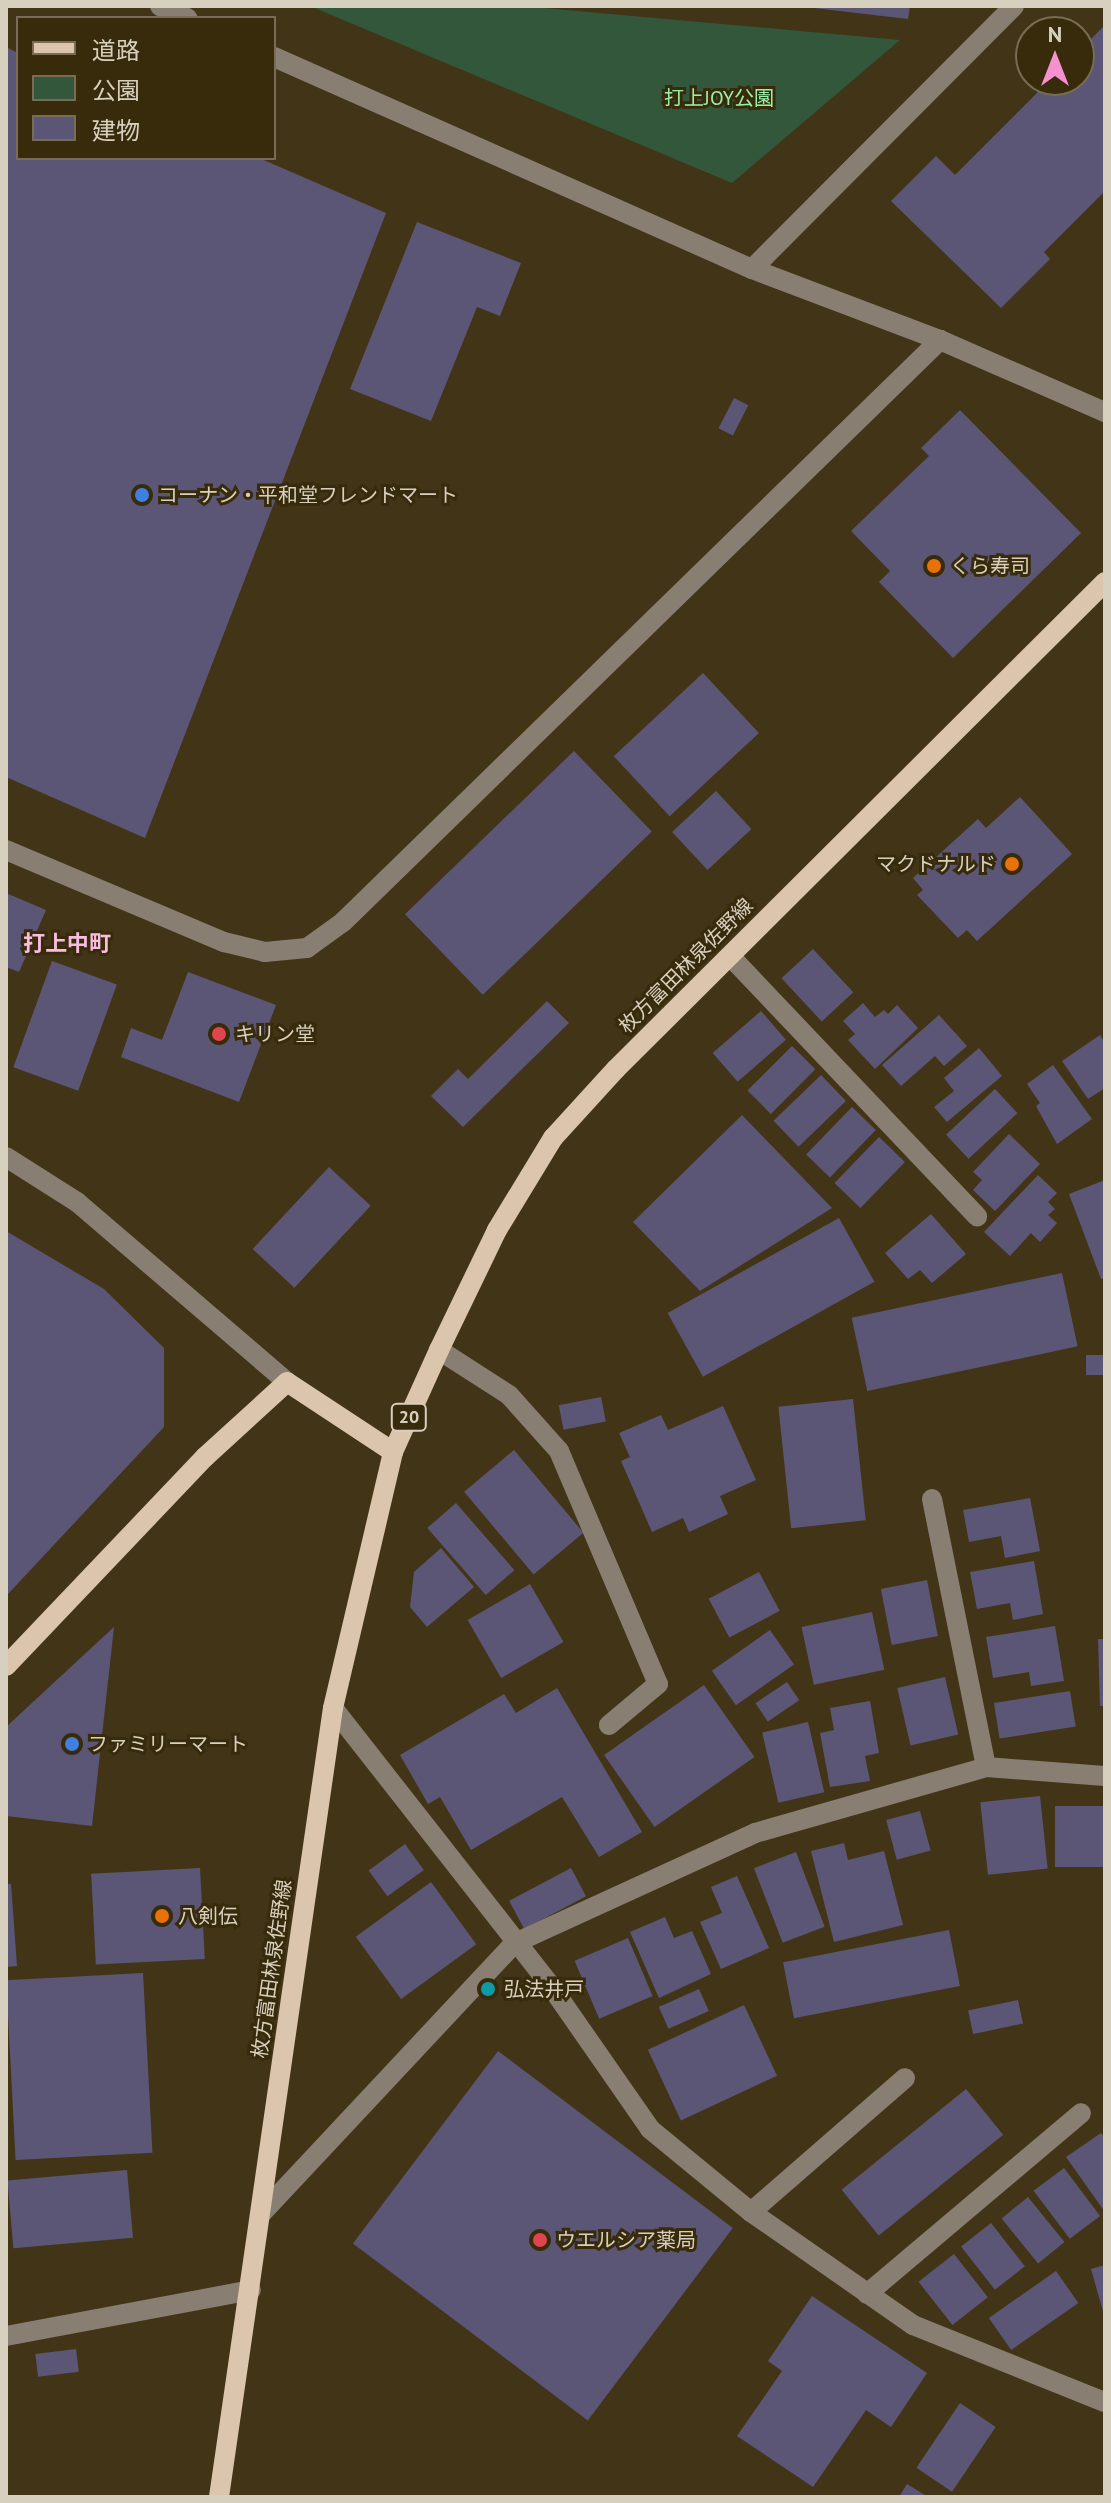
<!DOCTYPE html>
<meta charset="utf-8">
<style>
body{margin:0}
#map{position:relative;width:1111px;height:2503px;overflow:hidden;background:#423517;font-family:"PT Sans","Noto Sans JP",sans-serif}
div>[style]{position:absolute}
[style*='--x']{left:calc(var(--x)*1px);top:calc(var(--y)*1px);width:calc(var(--w)*1px);rotate:calc(var(--a)*1deg)}
.green>*{inset:0;background:#32573a}
.building>*{inset:0;background:#5b5675;transform-origin:0 0}
.minor>*{height:20px;margin:-10px;padding:0 10px;transform-origin:10px;border-radius:10px;background:#897e72}
.major>*{height:20px;margin:-10px;padding:0 10px;transform-origin:10px;border-radius:10px;background:#dbc5ac}
.dots>*{width:22px;height:22px;translate:-50% -50%;box-sizing:border-box;border:4px solid #382b0c;border-radius:50%}
span{translate:-50% -50%;white-space:nowrap;text-align:center;line-height:1.15;-webkit-text-stroke:6px #382b0c;paint-order:stroke}
.shield-label span{padding:2px 6px;background:#382b0c;border:2px solid;border-radius:6px;-webkit-text-stroke-width:0}
.shield-label{font-size:18px;color:#d8d0bf;font-weight:700}
.park-label{font-size:20px;color:#97efa8}
.poi-label{font-size:20px;color:#d8d0bf}
.left{translate:0 -50%;text-align:left}
.right{translate:-100% -50%;text-align:right}
.street-label{font-size:20px;color:#d8d0bf}
.neighbourhood-label{font-size:22px;color:#f7bddf;font-weight:700}
.frame{position:absolute;inset:0;border:8px solid #d8d0bf;pointer-events:none}
.legend{position:absolute;left:16px;top:16px;width:260px;height:144px;box-sizing:border-box;background:#382b0c;border:2px solid #786d54;margin:0;padding:10px 14px;list-style:none;font-size:24px;color:#d8d0bf}
.legend li{display:flex;align-items:center;gap:16px;height:40px}
.legend b{width:40px;border:2px solid #786d54}
.north{position:absolute;left:1015px;top:16px;width:80px;height:80px;box-sizing:border-box;background:#382b0c;border:2px solid #786d54;border-radius:50%;rotate:0deg;font-size:22px;font-weight:700;line-height:32px;text-align:center;color:#d8d0bf}
.north::after{content:'';display:block;margin:auto;width:28px;height:36px;background:#f690d0;clip-path:polygon(50% 0,100% 100%,50% 72%,0 100%)}
</style>
<div id="map">
<div class="green">
<div style="clip-path:polygon(310px 6px,521px 6px,900px 40px,732px 183px)"></div>
</div>
<div class="building">
<div style="clip-path:polygon(797px 6px,910px 6px,908px 19px)"></div>
<div style="clip-path:polygon(1105px 25px,1105px 191px,1044px 252px,1050px 259px,1001px 308px,891px 201px,936px 156px,955px 175px,1050px 80px,1079px 80px,1079px 51px)"></div>
<div style="clip-path:polygon(6px 47px,18px 53px,18px 158px,259px 158px,386px 213px,145px 838px,6px 777px)"></div>
<div style="clip-path:polygon(417px 222px,521px 263px,500px 316px,477px 307px,431px 421px,350px 389px)"></div>
<div style="left:734px;top:398px;width:16px;height:34px;rotate:27deg"></div>
<div style="clip-path:polygon(960px 410px,1081px 533px,953px 658px,879px 582px,890px 571px,851px 531px,929px 456px,921px 448px)"></div>
<div style="left:703px;top:673px;width:82px;height:122px;rotate:47deg"></div>
<div style="left:574px;top:751px;width:112px;height:235px;rotate:46deg"></div>
<div style="left:716px;top:791px;width:52px;height:60px;rotate:47deg"></div>
<div style="clip-path:polygon(1020px 797px,1072px 854px,977px 941px,967px 930px,958px 938px,917px 895px,923px 890px,913px 878px,978px 819px,986px 828px)"></div>
<div style="clip-path:polygon(6px 893px,46px 910px,19px 972px,6px 967px)"></div>
<div style="left:813px;top:949px;width:59px;height:43px;rotate:47deg"></div>
<div style="left:52px;top:961px;width:69px;height:113px;rotate:20deg"></div>
<div style="clip-path:polygon(188px 972px,276px 1005px,239px 1102px,121px 1057px,131px 1028px,162px 1040px)"></div>
<div style="clip-path:polygon(547px 1001px,569px 1023px,463px 1127px,431px 1096px,458px 1069px,468px 1079px)"></div>
<div style="clip-path:polygon(863px 1003px,875px 1017px,884px 1010px,888px 1014px,897px 1005px,918px 1028px,875px 1069px,848px 1040px,855px 1034px,843px 1021px)"></div>
<div style="left:761px;top:1011px;width:38px;height:64px;rotate:49deg"></div>
<div style="clip-path:polygon(939px 1015px,967px 1046px,944px 1066px,935px 1056px,901px 1086px,882px 1065px)"></div>
<div style="clip-path:polygon(1100px 1035px,1105px 1043px,1105px 1088px,1088px 1099px,1062px 1061px)"></div>
<div style="left:792px;top:1046px;width:33px;height:63px;rotate:45deg"></div>
<div style="clip-path:polygon(979px 1048px,1002px 1076px,947px 1122px,934px 1107px,954px 1091px,944px 1078px)"></div>
<div style="clip-path:polygon(1053px 1065px,1092px 1119px,1057px 1144px,1036px 1106px,1040px 1103px,1027px 1084px)"></div>
<div style="left:821px;top:1075px;width:36px;height:66px;rotate:46deg"></div>
<div style="left:995px;top:1089px;width:33px;height:67px;rotate:47deg"></div>
<div style="left:852px;top:1107px;width:33px;height:66px;rotate:44deg"></div>
<div style="clip-path:polygon(742px 1115px,832px 1208px,700px 1291px,633px 1222px)"></div>
<div style="clip-path:polygon(1009px 1134px,1040px 1164px,995px 1211px,973px 1190px,982px 1180px,973px 1172px)"></div>
<div style="left:879px;top:1137px;width:36px;height:64px;rotate:44deg"></div>
<div style="left:329px;top:1167px;width:57px;height:112px;rotate:43deg"></div>
<div style="clip-path:polygon(1038px 1175px,1057px 1193px,1048px 1202px,1055px 1209px,1048px 1215px,1057px 1223px,1040px 1242px,1031px 1233px,1010px 1256px,984px 1232px)"></div>
<div style="clip-path:polygon(1105px 1180px,1105px 1278px,1101px 1279px,1069px 1194px)"></div>
<div style="clip-path:polygon(931px 1214px,966px 1254px,932px 1283px,920px 1270px,908px 1279px,885px 1253px)"></div>
<div style="left:839px;top:1218px;width:73px;height:196px;rotate:61deg"></div>
<div style="clip-path:polygon(6px 1231px,104px 1289px,164px 1348px,164px 1427px,8px 1594px)"></div>
<div style="left:1062px;top:1273px;width:75px;height:215px;rotate:78deg"></div>
<div style="left:1086px;top:1355px;width:17px;height:20px"></div>
<div style="left:601px;top:1397px;width:25px;height:43px;rotate:79deg"></div>
<div style="left:853px;top:1399px;width:122px;height:75px;rotate:84deg"></div>
<div style="clip-path:polygon(723px 1406px,756px 1480px,720px 1496px,728px 1514px,689px 1532px,683px 1518px,652px 1532px,621px 1461px,630px 1457px,619px 1433px,661px 1415px,668px 1430px)"></div>
<div style="left:514px;top:1450px;width:108px;height:65px;rotate:50deg"></div>
<div style="clip-path:polygon(1030px 1498px,1040px 1551px,1005px 1558px,1001px 1536px,969px 1542px,963px 1510px)"></div>
<div style="left:456px;top:1503px;width:89px;height:38px;rotate:49deg"></div>
<div style="clip-path:polygon(441px 1548px,474px 1587px,427px 1627px,410px 1607px,414px 1572px)"></div>
<div style="clip-path:polygon(1034px 1561px,1043px 1614px,1013px 1620px,1010px 1603px,977px 1609px,970px 1572px)"></div>
<div style="left:759px;top:1572px;width:44px;height:57px;rotate:62deg"></div>
<div style="left:927px;top:1580px;width:57px;height:47px;rotate:79deg"></div>
<div style="left:530px;top:1584px;width:67px;height:72px;rotate:60deg"></div>
<div style="left:872px;top:1612px;width:59px;height:72px;rotate:78deg"></div>
<div style="clip-path:polygon(1055px 1626px,1064px 1681px,1031px 1686px,1029px 1672px,993px 1678px,986px 1637px)"></div>
<div style="clip-path:polygon(114px 1627px,92px 1826px,6px 1816px,6px 1727px)"></div>
<div style="left:770px;top:1630px;width:42px;height:71px;rotate:55deg"></div>
<div style="clip-path:polygon(1098px 1639px,1105px 1639px,1105px 1706px,1100px 1706px)"></div>
<div style="left:945px;top:1677px;width:59px;height:49px;rotate:77deg"></div>
<div style="left:787px;top:1682px;width:22px;height:38px;rotate:56deg"></div>
<div style="left:704px;top:1685px;width:88px;height:122px;rotate:55deg"></div>
<div style="clip-path:polygon(557px 1688px,642px 1832px,599px 1857px,562px 1797px,471px 1850px,440px 1797px,428px 1804px,400px 1755px,504px 1694px,516px 1713px)"></div>
<div style="left:1070px;top:1691px;width:36px;height:77px;rotate:81deg"></div>
<div style="clip-path:polygon(870px 1701px,879px 1753px,865px 1756px,870px 1781px,830px 1787px,820px 1733px,834px 1730px,830px 1708px)"></div>
<div style="left:808px;top:1722px;width:72px;height:47px;rotate:77deg"></div>
<div style="left:1040px;top:1796px;width:73px;height:60px;rotate:84deg"></div>
<div style="left:1105px;top:1806px;width:61px;height:50px;rotate:90deg"></div>
<div style="left:920px;top:1811px;width:41px;height:35px;rotate:75deg"></div>
<div style="clip-path:polygon(844px 1843px,848px 1860px,884px 1851px,903px 1925px,834px 1942px,811px 1851px)"></div>
<div style="left:405px;top:1844px;width:32px;height:45px;rotate:54deg"></div>
<div style="left:796px;top:1852px;width:80px;height:45px;rotate:69deg"></div>
<div style="left:200px;top:1868px;width:91px;height:109px;rotate:87deg"></div>
<div style="left:571px;top:1868px;width:32px;height:70px;rotate:62deg"></div>
<div style="clip-path:polygon(737px 1876px,769px 1948px,721px 1969px,700px 1922px,722px 1913px,711px 1887px)"></div>
<div style="left:431px;top:1882px;width:77px;height:93px;rotate:54deg"></div>
<div style="clip-path:polygon(6px 1884px,11px 1884px,17px 1966px,6px 1967px)"></div>
<div style="clip-path:polygon(665px 1917px,674px 1938px,692px 1931px,711px 1974px,659px 1998px,630px 1932px)"></div>
<div style="left:949px;top:1930px;width:57px;height:169px;rotate:79deg"></div>
<div style="left:628px;top:1938px;width:63px;height:58px;rotate:67deg"></div>
<div style="left:143px;top:1973px;width:180px;height:137px;rotate:87deg"></div>
<div style="left:699px;top:1989px;width:24px;height:44px;rotate:66deg"></div>
<div style="left:1018px;top:2000px;width:24px;height:51px;rotate:78deg"></div>
<div style="left:744px;top:2005px;width:78px;height:106px;rotate:65deg"></div>
<div style="left:498px;top:2051px;width:294px;height:241px;rotate:37deg"></div>
<div style="left:966px;top:2089px;width:59px;height:160px;rotate:51deg"></div>
<div style="clip-path:polygon(1101px 2133px,1105px 2138px,1105px 2212px,1066px 2157px)"></div>
<div style="left:1064px;top:2168px;width:60px;height:38px;rotate:53deg"></div>
<div style="left:127px;top:2170px;width:68px;height:120px;rotate:85deg"></div>
<div style="left:1028px;top:2197px;width:58px;height:34px;rotate:51deg"></div>
<div style="left:991px;top:2223px;width:55px;height:38px;rotate:52deg"></div>
<div style="left:954px;top:2254px;width:55px;height:45px;rotate:52deg"></div>
<div style="clip-path:polygon(1105px 2265px,1105px 2315px,1104px 2315px,1091px 2269px)"></div>
<div style="left:1056px;top:2271px;width:39px;height:82px;rotate:55deg"></div>
<div style="clip-path:polygon(812px 2296px,927px 2373px,891px 2427px,866px 2410px,813px 2487px,737px 2436px,782px 2371px,768px 2361px)"></div>
<div style="left:76px;top:2349px;width:23px;height:41px;rotate:83deg"></div>
<div style="left:960px;top:2403px;width:43px;height:78px;rotate:34deg"></div>
<div style="clip-path:polygon(907px 2484px,928px 2497px,899px 2497px)"></div>
</div>
<div class="minor">
<div style="--x:160;--y:6;--w:30;--a:24"></div>
<div style="--x:274;--y:57;--w:523;--a:23.92"></div>
<div style="--x:752;--y:269;--w:201;--a:20.7"></div>
<div style="--x:940;--y:340;--w:180;--a:23.6"></div>
<div style="--x:752;--y:269;--w:371;--a:-45.1"></div>
<div style="--x:6;--y:850;--w:237;--a:22.9"></div>
<div style="--x:224;--y:942;--w:42;--a:13.7"></div>
<div style="--x:265;--y:952;--w:42;--a:-5.4"></div>
<div style="--x:307;--y:948;--w:44;--a:-35.8"></div>
<div style="--x:343;--y:922;--w:834;--a:-44.27"></div>
<div style="--x:730;--y:956;--w:359;--a:46.5"></div>
<div style="--x:6;--y:1157;--w:84;--a:32.4"></div>
<div style="--x:77;--y:1202;--w:277;--a:40.6"></div>
<div style="--x:439;--y:1350;--w:83;--a:32.7"></div>
<div style="--x:509;--y:1395;--w:75;--a:48.2"></div>
<div style="--x:559;--y:1451;--w:253;--a:67"></div>
<div style="--x:658;--y:1684;--w:64;--a:140.1"></div>
<div style="--x:932;--y:1499;--w:273;--a:78.6"></div>
<div style="--x:333;--y:1708;--w:348;--a:51.9"></div>
<div style="--x:548;--y:1982;--w:179;--a:55.2"></div>
<div style="--x:650;--y:2129;--w:131;--a:39.4"></div>
<div style="--x:751;--y:2212;--w:198;--a:34.9"></div>
<div style="--x:913;--y:2325;--w:207;--a:21.9"></div>
<div style="--x:751;--y:2212;--w:204;--a:-41"></div>
<div style="--x:261;--y:2214;--w:371;--a:-46.9"></div>
<div style="--x:515;--y:1943;--w:264;--a:-24.6"></div>
<div style="--x:755;--y:1833;--w:240;--a:-15.9"></div>
<div style="--x:986;--y:1767;--w:119;--a:4.3"></div>
<div style="--x:867;--y:2294;--w:280;--a:-40.2"></div>
<div style="--x:6;--y:2336;--w:249;--a:-10.6"></div>
</div>
<div class="major">
<div style="--x:6;--y:1666;--w:289;--a:-46.4"></div>
<div style="--x:205;--y:1457;--w:111;--a:-42.4"></div>
<div style="--x:287;--y:1382;--w:127;--a:33.4"></div>
<div style="--x:219;--y:2497;--w:797;--a:-81.78"></div>
<div style="--x:333;--y:1708;--w:263;--a:-76.8"></div>
<div style="--x:393;--y:1452;--w:112;--a:-65.7"></div>
<div style="--x:439;--y:1350;--w:133;--a:-64.2"></div>
<div style="--x:497;--y:1230;--w:108;--a:-58.7"></div>
<div style="--x:553;--y:1138;--w:93;--a:-47.6"></div>
<div style="--x:616;--y:1069;--w:690;--a:-44.88"></div>
</div>
<div class="dots">
<div style="left:142px;top:495px;background:#3f7fe0"></div>
<div style="left:934px;top:566px;background:#e8710a"></div>
<div style="left:1012px;top:864px;background:#e8710a"></div>
<div style="left:219px;top:1034px;background:#e0444e"></div>
<div style="left:72px;top:1744px;background:#3f7fe0"></div>
<div style="left:162px;top:1916px;background:#e8710a"></div>
<div style="left:488px;top:1989px;background:#0f9aa8"></div>
<div style="left:540px;top:2240px;background:#e0444e"></div>
</div>
<div class="shield-label">
<span style="left:409px;top:1417px">20</span>
</div>
<div class="park-label">
<span style="left:719px;top:98px">打上JOY公園</span>
</div>
<div class="poi-label">
<span class="left" style="left:158px;top:495px">コーナン・平和堂フレンドマート</span>
<span class="left" style="left:950px;top:566px">くら寿司</span>
<span class="right" style="left:996px;top:864px">マクドナルド</span>
<span class="left" style="left:235px;top:1034px">キリン堂</span>
<span class="left" style="left:88px;top:1744px">ファミリーマート</span>
<span class="left" style="left:178px;top:1916px">八剣伝</span>
<span class="left" style="left:504px;top:1989px">弘法井戸</span>
<span class="left" style="left:556px;top:2240px">ウエルシア薬局</span>
</div>
<div class="street-label">
<span style="left:686px;top:966px;rotate:-45deg">枚方富田林泉佐野線</span>
<span style="left:272px;top:1969px;rotate:-82deg">枚方富田林泉佐野線</span>
</div>
<div class="neighbourhood-label">
<span style="left:67px;top:944px">打上中町</span>
</div>
<div class="frame"></div>
<ul class="legend">
<li><b style="height:10px;background:#dbc5ac"></b>道路</li>
<li><b style="height:22px;background:#32573a"></b>公園</li>
<li><b style="height:22px;background:#5b5675"></b>建物</li>
</ul>
<div class="north">N</div>
</div>
